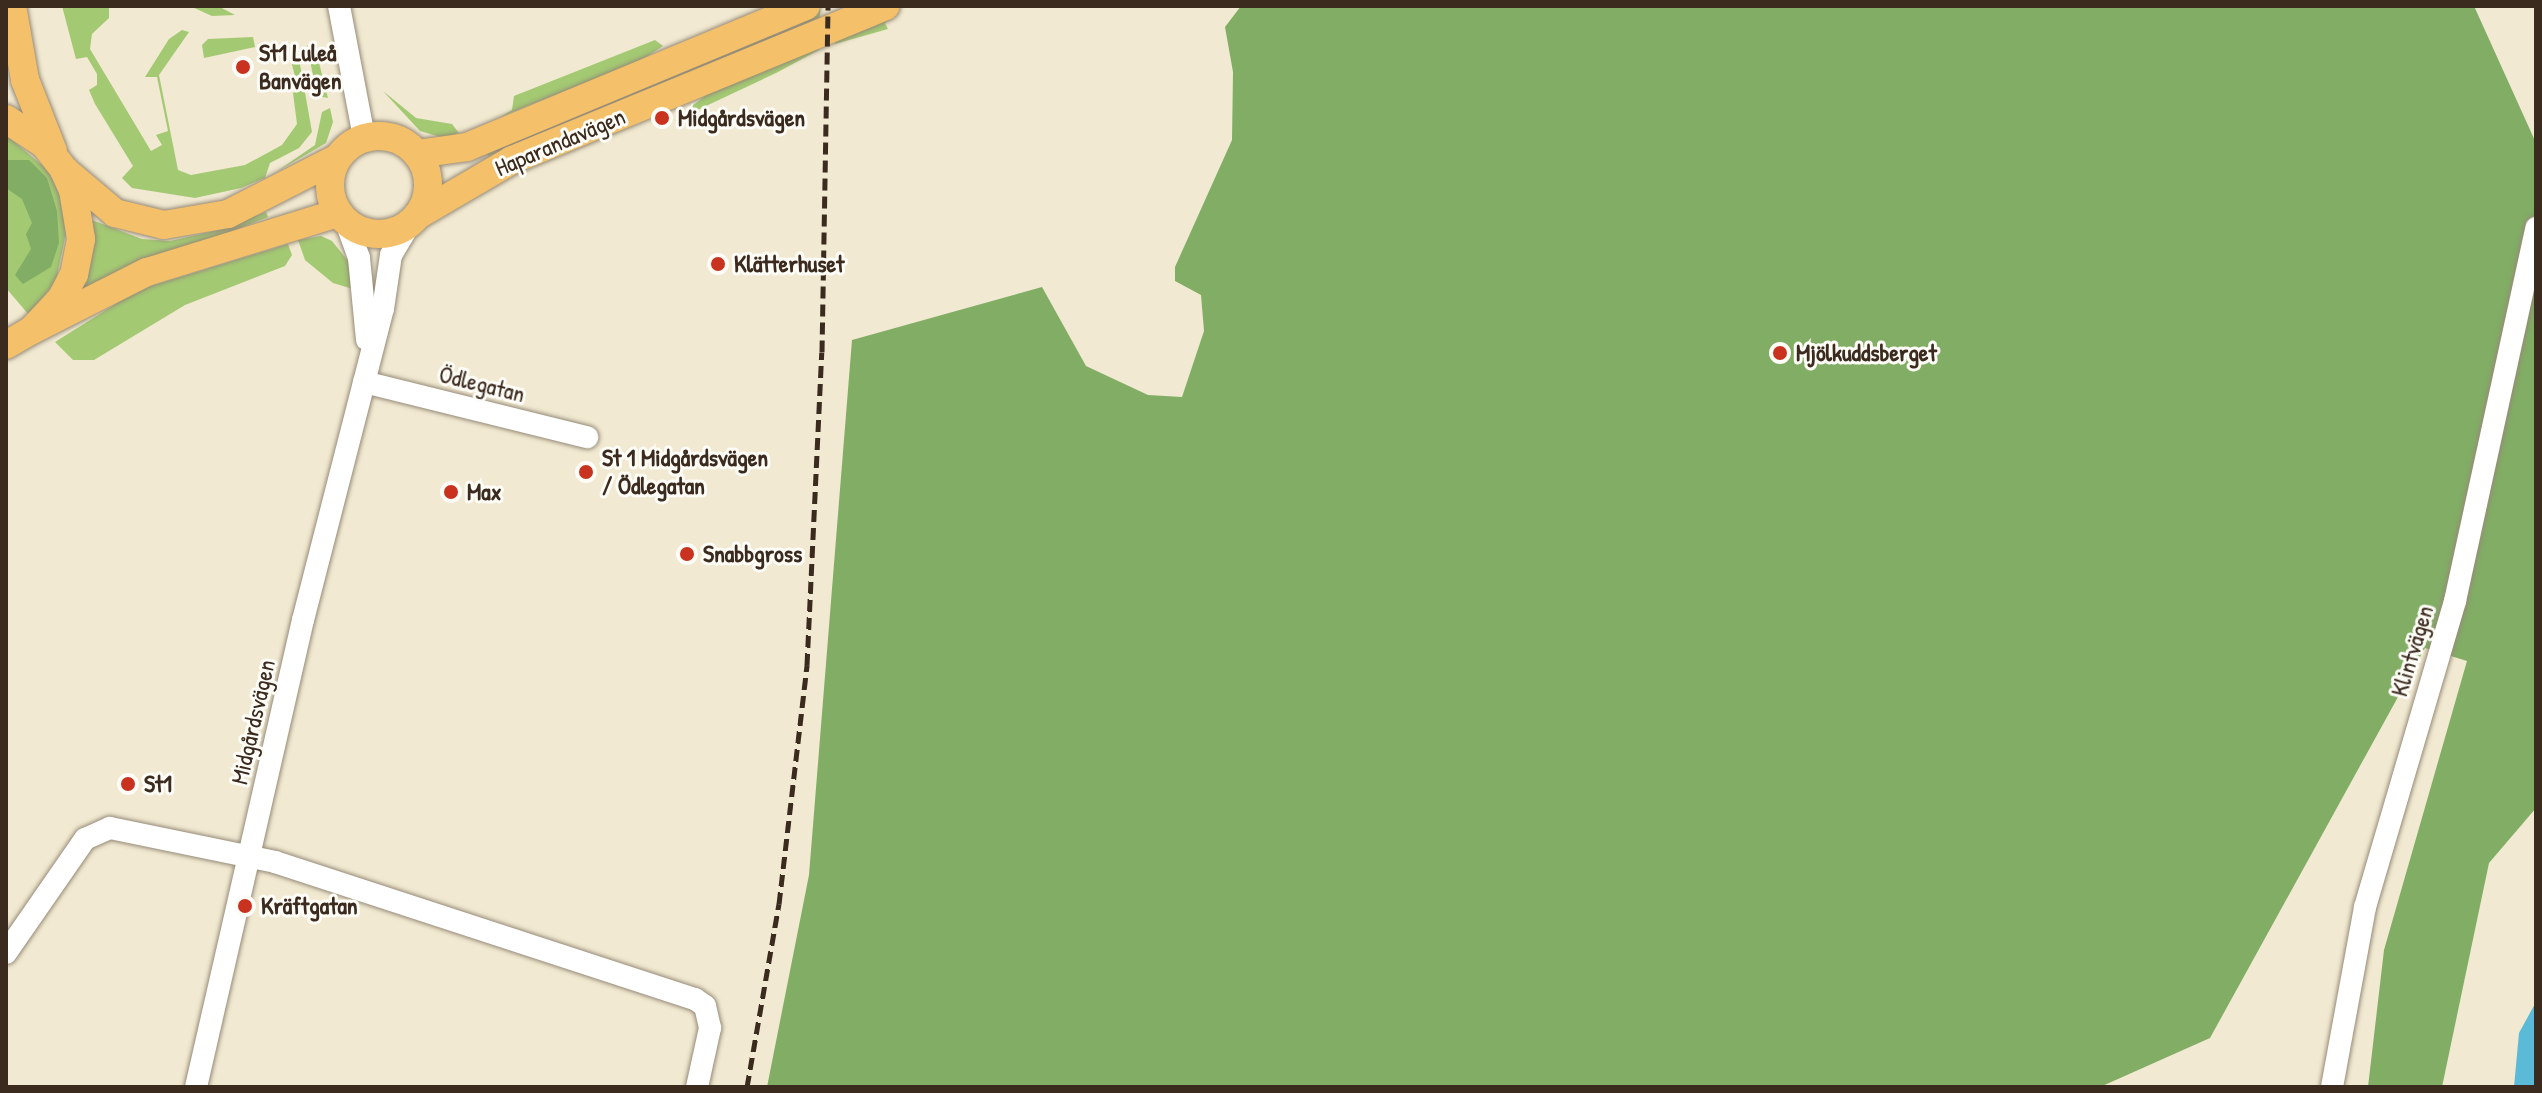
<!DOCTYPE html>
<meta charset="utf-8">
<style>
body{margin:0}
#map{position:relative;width:2542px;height:1093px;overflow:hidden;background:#f1e9d1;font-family:"Patrick Hand",sans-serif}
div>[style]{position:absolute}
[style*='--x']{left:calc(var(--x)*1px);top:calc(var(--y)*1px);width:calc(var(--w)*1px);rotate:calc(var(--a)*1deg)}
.green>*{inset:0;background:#a3c973}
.forest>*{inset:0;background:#82ad65}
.water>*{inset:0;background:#5abad8}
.roads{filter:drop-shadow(0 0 2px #968a78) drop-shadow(0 0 2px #968a78)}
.minor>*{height:22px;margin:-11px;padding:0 11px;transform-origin:11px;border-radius:11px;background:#fff}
.major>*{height:28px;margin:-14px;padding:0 14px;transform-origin:14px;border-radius:14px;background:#f4c16a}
.major>.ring{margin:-14px;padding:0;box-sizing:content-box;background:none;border:28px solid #f4c16a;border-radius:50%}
.rail>*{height:5px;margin-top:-2.5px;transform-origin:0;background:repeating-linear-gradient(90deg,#3b2a1e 0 12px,transparent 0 18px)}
.dots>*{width:22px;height:22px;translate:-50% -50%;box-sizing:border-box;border:4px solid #fdfcf7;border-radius:50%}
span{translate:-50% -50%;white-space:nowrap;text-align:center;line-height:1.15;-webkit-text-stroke:6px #fdfcf7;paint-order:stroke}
.poi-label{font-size:24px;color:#3b2a1e;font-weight:700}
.left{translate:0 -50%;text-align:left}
.street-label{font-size:24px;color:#3b2a1e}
.frame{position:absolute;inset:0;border:8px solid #3b2a1e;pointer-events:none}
</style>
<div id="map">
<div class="green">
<div style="clip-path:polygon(62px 6px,109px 6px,109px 18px,92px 34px,90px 49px,151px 151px,162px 145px,156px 135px,168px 131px,157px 77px,145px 77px,169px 39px,182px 30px,189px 32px,159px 75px,178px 170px,191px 175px,245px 165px,282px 145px,297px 124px,293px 93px,299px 91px,291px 61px,296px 42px,312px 132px,299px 148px,270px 163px,265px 178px,241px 188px,195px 198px,132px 188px,122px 178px,133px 166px,95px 104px,89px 90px,97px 85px,97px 74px,87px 57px,76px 59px)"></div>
<div style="clip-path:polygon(190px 6px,218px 6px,235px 15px,212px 16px)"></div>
<div style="clip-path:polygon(820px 10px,820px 19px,488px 156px,487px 153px)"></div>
<div style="clip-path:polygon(899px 13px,885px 23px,888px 29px,835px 44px,835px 37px)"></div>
<div style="clip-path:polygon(253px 37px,255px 47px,204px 58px,202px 45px,208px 39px)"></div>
<div style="clip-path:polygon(655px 40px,663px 46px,640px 61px,500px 117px,512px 110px,514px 96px)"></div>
<div style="clip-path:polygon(819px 44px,819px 50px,776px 73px,674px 121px,707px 94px)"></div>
<div style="clip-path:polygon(307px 45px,318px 59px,328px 98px,317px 96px)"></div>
<div style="clip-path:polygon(383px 91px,416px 118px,452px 124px,459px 133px,444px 138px,420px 131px)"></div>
<div style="clip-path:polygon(330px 108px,333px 122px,326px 143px,276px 172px,315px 145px,322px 112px)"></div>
<div style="clip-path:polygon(6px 135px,48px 170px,62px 200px,67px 228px,56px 281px,29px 315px,6px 288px)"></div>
<div style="clip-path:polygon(266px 212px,268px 217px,80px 292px,92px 220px,142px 239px,170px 241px,219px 230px)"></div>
<div style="clip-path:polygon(321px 236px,332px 241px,348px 261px,353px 289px,333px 283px,305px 260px,298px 240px)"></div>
<div style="clip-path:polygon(288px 244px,292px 255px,285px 266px,185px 305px,94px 360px,73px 360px,55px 342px,138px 290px)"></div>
</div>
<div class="forest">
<div style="clip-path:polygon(1241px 6px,2474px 6px,2536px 143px,2536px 808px,2489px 863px,2442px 1087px,2368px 1087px,2384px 950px,2467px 661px,2425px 648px,2210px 1038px,2100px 1087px,767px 1087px,809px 875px,852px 340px,1042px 287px,1086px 366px,1148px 395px,1182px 397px,1204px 331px,1201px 295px,1175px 281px,1175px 267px,1232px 140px,1233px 72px,1225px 27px)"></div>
<div style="clip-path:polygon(6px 160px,29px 160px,47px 178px,57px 211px,59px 243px,51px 267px,23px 284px,15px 275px,31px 249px,26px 234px,32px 223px,22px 199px,6px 188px)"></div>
</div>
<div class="water">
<div style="clip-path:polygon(2536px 1002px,2536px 1087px,2514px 1087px,2519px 1033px)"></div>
</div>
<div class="roads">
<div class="minor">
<div style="--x:339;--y:6;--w:133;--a:79.2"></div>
<div style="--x:346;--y:222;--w:38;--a:70"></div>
<div style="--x:359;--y:258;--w:82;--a:84.4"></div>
<div style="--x:364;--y:382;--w:230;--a:13.9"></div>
<div style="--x:6;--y:953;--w:139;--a:-55.3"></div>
<div style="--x:85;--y:839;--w:27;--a:-24"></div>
<div style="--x:110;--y:828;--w:168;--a:11.6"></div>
<div style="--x:275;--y:862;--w:442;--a:18.1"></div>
<div style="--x:695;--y:999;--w:12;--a:35"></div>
<div style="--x:705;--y:1006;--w:23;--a:77"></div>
<div style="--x:710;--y:1028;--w:60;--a:102.4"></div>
<div style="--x:196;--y:1087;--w:479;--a:-77.1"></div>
<div style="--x:303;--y:620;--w:321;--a:-75.6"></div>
<div style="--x:383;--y:309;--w:55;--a:-81.6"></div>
<div style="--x:391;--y:255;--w:37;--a:-59"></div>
<div style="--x:2332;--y:1087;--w:183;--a:-79.6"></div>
<div style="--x:2365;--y:907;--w:319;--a:-73.6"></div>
<div style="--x:2455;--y:601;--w:382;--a:-77.7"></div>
</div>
<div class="major">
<div style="--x:12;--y:6;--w:75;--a:80"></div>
<div style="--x:25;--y:80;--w:76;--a:68.5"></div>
<div style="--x:6;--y:119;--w:45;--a:33.3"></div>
<div style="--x:44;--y:144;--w:33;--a:52"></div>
<div style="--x:64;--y:170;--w:22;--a:66"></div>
<div style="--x:73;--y:190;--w:50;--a:80.7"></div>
<div style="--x:81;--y:239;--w:36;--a:101"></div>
<div style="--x:74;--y:274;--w:28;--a:117"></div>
<div style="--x:61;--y:299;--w:42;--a:133.1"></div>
<div style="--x:32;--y:330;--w:30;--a:150"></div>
<div class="ring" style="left:330px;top:136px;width:70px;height:70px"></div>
<div style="--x:417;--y:154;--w:50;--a:-8"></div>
<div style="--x:467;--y:147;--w:367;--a:-22.6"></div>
<div style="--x:64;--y:170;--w:67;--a:40.1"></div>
<div style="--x:115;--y:213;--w:50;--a:13.8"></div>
<div style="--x:164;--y:225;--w:65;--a:-9.8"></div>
<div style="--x:228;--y:214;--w:121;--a:-27"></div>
<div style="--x:418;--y:215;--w:109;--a:-30.3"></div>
<div style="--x:512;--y:160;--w:404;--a:-22.4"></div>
<div style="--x:32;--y:330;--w:129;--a:-26.8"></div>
<div style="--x:147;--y:272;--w:200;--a:-17.2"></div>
</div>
</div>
<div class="rail">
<div style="--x:747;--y:1087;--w:186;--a:-80.1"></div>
<div style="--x:779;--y:904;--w:241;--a:-83.3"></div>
<div style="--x:807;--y:665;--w:313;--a:-87.3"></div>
<div style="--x:822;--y:352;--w:346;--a:-89"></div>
</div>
<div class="dots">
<div style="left:243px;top:67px;background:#c8321e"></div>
<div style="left:662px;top:118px;background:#c8321e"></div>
<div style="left:718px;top:264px;background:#c8321e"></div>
<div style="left:1780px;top:353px;background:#c8321e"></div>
<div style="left:586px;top:472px;background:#c8321e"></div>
<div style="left:451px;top:492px;background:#c8321e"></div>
<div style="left:687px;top:554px;background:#c8321e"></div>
<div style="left:128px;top:784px;background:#c8321e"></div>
<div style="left:245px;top:906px;background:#c8321e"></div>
</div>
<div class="poi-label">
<span class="left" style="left:259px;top:67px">St1 Luleå<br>Banvägen</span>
<span class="left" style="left:678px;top:118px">Midgårdsvägen</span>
<span class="left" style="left:734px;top:264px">Klätterhuset</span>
<span class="left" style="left:1796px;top:353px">Mjölkuddsberget</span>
<span class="left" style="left:602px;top:472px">St 1 Midgårdsvägen<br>/ Ödlegatan</span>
<span class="left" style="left:467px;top:492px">Max</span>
<span class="left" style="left:703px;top:554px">Snabbgross</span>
<span class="left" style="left:144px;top:784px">St1</span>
<span class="left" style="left:261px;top:906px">Kräftgatan</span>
</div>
<div class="street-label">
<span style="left:560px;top:142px;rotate:-23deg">Haparandavägen</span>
<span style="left:482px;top:384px;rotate:14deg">Ödlegatan</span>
<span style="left:2412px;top:651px;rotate:-73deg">Klintvägen</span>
<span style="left:253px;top:722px;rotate:-77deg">Midgårdsvägen</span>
</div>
<div class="frame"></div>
</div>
